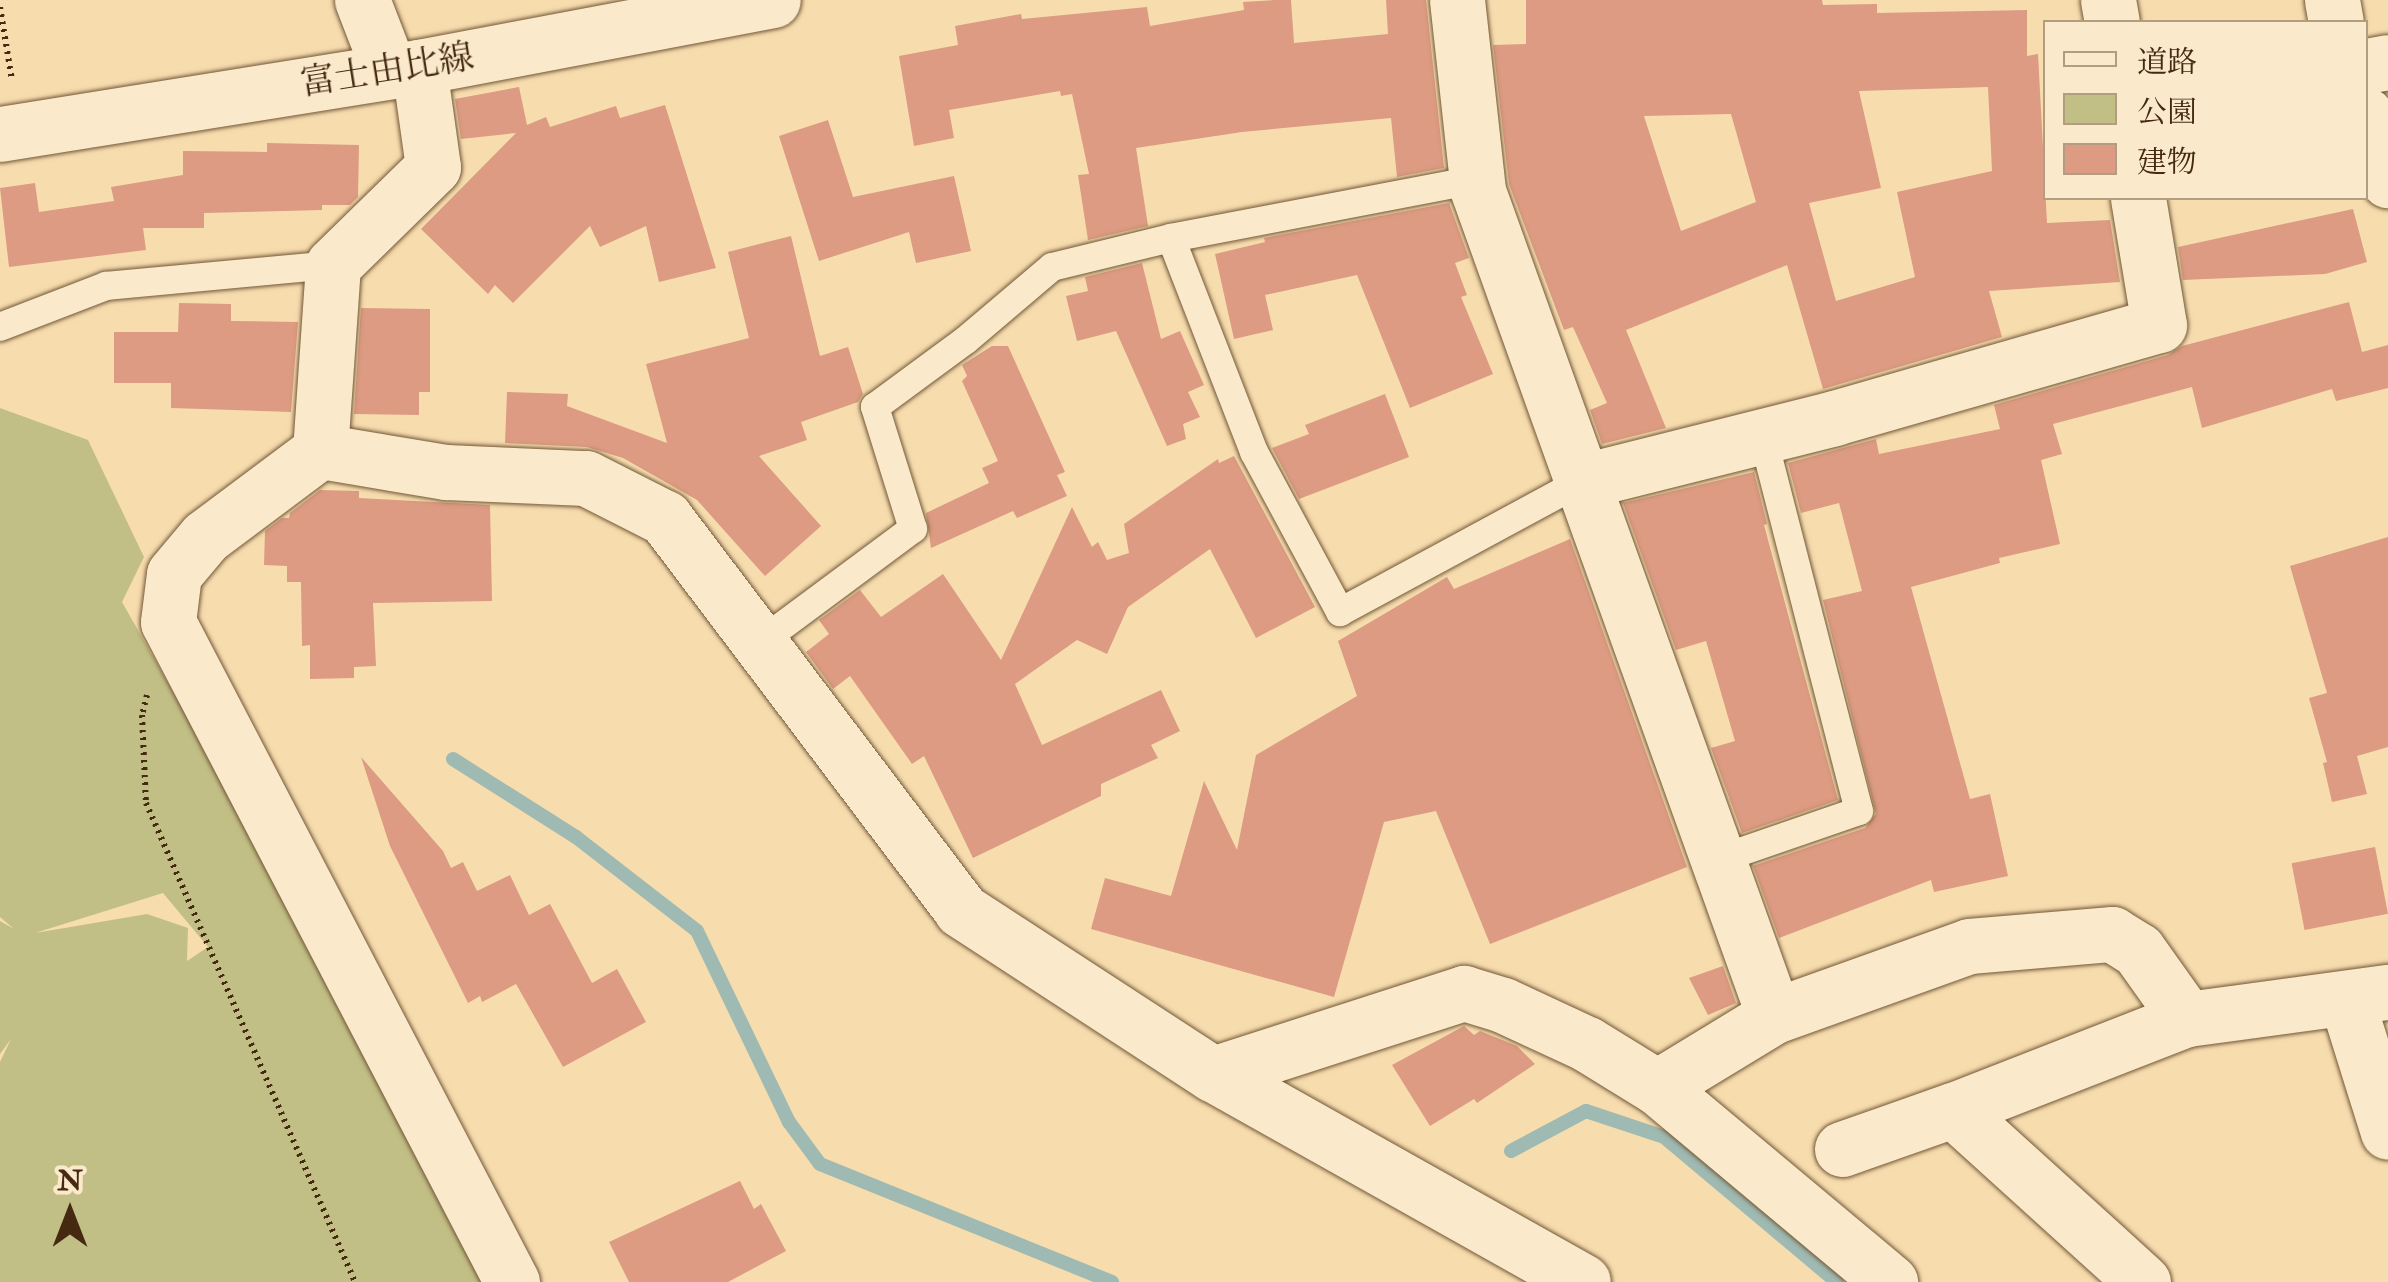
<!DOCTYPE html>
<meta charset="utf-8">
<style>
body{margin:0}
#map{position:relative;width:2388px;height:1282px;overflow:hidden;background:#f7ddae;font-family:"IM FELL Double Pica","Noto Serif JP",serif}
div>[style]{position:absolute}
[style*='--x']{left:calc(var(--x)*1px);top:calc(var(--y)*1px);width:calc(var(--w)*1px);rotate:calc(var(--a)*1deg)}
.green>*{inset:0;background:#c2bf86}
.stream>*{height:14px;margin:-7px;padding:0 7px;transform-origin:7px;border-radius:7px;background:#9fbab2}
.building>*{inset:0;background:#dc9b82;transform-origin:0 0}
.path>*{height:6px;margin-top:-3px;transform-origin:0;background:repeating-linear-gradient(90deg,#452a11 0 2.5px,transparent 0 7.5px)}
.roads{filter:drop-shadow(0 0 2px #725738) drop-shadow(0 0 2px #725738)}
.service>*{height:28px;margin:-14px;padding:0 14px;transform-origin:14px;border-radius:14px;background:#fae9ca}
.minor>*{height:55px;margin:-27.5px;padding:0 27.5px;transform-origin:27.5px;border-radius:27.5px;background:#fae9ca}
.secondary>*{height:55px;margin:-27.5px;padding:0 27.5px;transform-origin:27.5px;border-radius:27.5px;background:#fae9ca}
span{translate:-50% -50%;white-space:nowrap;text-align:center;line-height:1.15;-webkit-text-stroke:10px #fae9ca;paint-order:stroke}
.street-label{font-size:35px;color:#452a11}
.legend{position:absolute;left:2043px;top:20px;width:325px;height:180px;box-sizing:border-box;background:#fae9ca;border:2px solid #b29d80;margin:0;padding:12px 18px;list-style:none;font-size:30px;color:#452a11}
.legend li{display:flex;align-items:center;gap:20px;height:50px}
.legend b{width:50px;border:2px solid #b29d80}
.north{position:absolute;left:20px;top:1162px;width:100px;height:100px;-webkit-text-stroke:8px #fae9ca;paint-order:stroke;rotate:0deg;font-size:28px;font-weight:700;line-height:40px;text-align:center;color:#452a11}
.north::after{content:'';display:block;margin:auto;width:35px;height:45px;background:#452a11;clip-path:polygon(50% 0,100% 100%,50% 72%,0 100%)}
</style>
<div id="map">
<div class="green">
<div style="clip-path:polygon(evenodd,0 408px,88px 440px,144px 557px,122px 602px,508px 1282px,0 1282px,0 1062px,11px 1039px,0 1054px,0 921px,14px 929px,0 917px,0 408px,163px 893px,208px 947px,187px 961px,188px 928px,147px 914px,35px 933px,163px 893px)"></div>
</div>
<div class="stream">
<div style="--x:453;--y:759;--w:146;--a:32.4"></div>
<div style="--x:576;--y:837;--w:153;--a:37.8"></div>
<div style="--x:697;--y:931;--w:212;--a:64.3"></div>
<div style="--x:789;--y:1122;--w:52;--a:53.6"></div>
<div style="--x:820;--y:1164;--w:315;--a:22"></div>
<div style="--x:1511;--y:1151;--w:85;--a:-28.1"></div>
<div style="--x:1586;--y:1111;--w:82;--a:18.4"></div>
<div style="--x:1664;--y:1137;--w:226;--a:40"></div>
</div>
<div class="building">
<div style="clip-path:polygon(1274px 0,1291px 0,1294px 43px,1388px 34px,1386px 0,1426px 0,1444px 168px,1397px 177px,1391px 118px,1242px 132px,1136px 148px,1148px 226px,1088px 240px,1078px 175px,1089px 174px,1072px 94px,1061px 96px,1060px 91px,949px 110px,954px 138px,914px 146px,899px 56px,958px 45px,955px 26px,1021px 14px,1022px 19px,1147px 7px,1150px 26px,1244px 10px,1243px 2px)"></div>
<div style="clip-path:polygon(evenodd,1526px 0,1822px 0,1823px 5px,1877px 4px,1877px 13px,2027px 10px,2027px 56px,2038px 54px,2047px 223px,2110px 220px,2120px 282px,1989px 291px,2002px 337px,1823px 389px,1787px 265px,1626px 330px,1666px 428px,1602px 444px,1590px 410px,1607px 403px,1573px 327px,1564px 330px,1509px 184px,1493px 45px,1526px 44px,1526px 0,1988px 87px,1992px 171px,1897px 192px,1915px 277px,1836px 301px,1809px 203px,1881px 188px,1859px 91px,1988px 87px,1526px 0,1731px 114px,1756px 202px,1681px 231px,1644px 116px,1731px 114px)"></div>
<div style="clip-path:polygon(519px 87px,527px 125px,546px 117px,550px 127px,616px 106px,620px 118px,665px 105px,716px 268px,659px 282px,646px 226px,600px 247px,590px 226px,513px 303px,495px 285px,488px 294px,421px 229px,516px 133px,461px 139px,455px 99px)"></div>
<div style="clip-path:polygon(828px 120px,853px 197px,954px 176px,971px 251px,916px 263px,909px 232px,819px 261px,779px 136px)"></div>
<div style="clip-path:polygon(267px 143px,359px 145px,358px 197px,350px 205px,322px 205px,322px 210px,204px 213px,204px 228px,143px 228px,146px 250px,9px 267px,0 188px,35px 183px,39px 212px,114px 201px,111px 187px,183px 175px,183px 151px,267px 152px)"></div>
<div style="clip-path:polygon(1449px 203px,1469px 258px,1455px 263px,1467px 295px,1461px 297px,1493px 374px,1410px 408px,1357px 275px,1265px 295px,1273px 330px,1234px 339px,1215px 254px,1265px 242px,1264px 238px)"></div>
<div style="clip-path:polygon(2353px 209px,2367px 262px,2325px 274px,2183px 280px,2178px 247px)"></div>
<div style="clip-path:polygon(791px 236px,820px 356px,848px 347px,863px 394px,858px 402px,801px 422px,807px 440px,759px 456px,821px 526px,765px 576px,697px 500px,623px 458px,587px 447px,505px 443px,507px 392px,568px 394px,567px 406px,667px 443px,646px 364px,749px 338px,728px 252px)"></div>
<div style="clip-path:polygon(1142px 263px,1161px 339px,1180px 331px,1204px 385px,1188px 392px,1200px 417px,1183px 424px,1186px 439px,1167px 446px,1116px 331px,1077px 341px,1066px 296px,1088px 291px,1085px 277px)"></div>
<div style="clip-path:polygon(2349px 302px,2362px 352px,2388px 345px,2388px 388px,2336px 401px,2332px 389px,2202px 428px,2192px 387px,2053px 424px,2062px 454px,2041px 460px,2060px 544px,1999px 558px,2000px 563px,1911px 587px,1970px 799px,1990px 794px,2008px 876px,1934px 892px,1931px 880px,1779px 938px,1753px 866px,1865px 828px,1876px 814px,1823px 600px,1862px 591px,1839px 503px,1801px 513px,1788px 463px,1876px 439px,1879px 454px,2000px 429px,1994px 405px,2168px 355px,2182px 346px)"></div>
<div style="clip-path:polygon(179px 303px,231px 304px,231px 321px,298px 322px,291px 412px,171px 408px,171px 383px,114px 383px,114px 332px,178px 332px)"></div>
<div style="clip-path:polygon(361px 308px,430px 309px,430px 392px,419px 392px,419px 415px,354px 414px)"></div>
<div style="clip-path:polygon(992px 346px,1008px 346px,1065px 472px,1057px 475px,1067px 496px,1017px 518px,1013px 511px,931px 548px,926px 513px,989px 483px,982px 468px,998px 461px,962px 381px,967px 376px,962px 365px)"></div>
<div style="clip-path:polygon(1385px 394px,1409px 457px,1299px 499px,1272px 448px,1309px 434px,1305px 425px)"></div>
<div style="clip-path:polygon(1234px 456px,1315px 607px,1256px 638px,1210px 549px,1128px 607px,1107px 654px,1077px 640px,1015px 684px,1042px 745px,1161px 690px,1180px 731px,1151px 745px,1158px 758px,1101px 784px,1101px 796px,973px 858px,924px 756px,912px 764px,850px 676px,833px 689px,806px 652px,829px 634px,819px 620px,860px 590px,881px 617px,943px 574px,1001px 660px,1072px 507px,1092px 547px,1098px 542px,1107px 560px,1129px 553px,1124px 524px,1218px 459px,1219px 463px)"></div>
<div style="clip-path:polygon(1754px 472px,1767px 524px,1764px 525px,1838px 800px,1742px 833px,1711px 748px,1735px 741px,1706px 641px,1676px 650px,1623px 503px)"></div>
<div style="clip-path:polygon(320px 490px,359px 491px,359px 498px,490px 505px,492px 601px,373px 603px,376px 666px,354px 667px,354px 678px,310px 679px,310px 645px,302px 646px,301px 582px,287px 582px,287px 566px,264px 565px,265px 531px,282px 518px,289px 518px,290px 513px)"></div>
<div style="clip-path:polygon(2388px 537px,2388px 747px,2357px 756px,2367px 794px,2332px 802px,2323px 763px,2327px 762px,2309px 698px,2327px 693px,2290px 566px)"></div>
<div style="clip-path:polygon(1570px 539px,1687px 867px,1490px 944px,1436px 811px,1384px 822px,1334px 997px,1091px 929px,1105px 878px,1171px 896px,1204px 781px,1237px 850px,1256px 755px,1357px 696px,1338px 641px,1447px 577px,1454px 589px)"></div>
<div style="clip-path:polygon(361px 757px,443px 851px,451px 868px,463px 862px,477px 891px,510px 875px,529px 915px,550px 904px,592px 983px,617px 969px,646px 1022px,563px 1067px,516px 984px,482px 1002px,480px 996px,468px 1003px,390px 846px)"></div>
<div style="left:2375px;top:847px;width:68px;height:85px;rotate:79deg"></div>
<div style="clip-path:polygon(1723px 966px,1736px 1003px,1708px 1015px,1689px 978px)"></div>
<div style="clip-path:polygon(1464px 1026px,1474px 1035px,1480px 1031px,1517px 1046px,1535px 1064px,1477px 1103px,1474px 1099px,1430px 1126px,1392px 1065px)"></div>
<div style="clip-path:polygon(740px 1181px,754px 1209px,761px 1204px,786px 1251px,728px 1282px,629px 1282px,609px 1242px)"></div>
</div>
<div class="path">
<div style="--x:0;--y:7;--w:74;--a:80.7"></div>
<div style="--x:147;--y:695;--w:21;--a:104"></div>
<div style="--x:142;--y:715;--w:88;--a:87.4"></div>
<div style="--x:146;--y:803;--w:523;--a:66.43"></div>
</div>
<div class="roads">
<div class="service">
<div style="--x:1171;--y:238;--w:230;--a:68.8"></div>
<div style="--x:1254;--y:452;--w:182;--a:61.7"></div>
<div style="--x:1340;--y:612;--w:273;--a:-28.4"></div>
<div style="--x:0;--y:327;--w:114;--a:-21.1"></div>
<div style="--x:106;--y:286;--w:228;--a:-5.3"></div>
<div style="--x:758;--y:644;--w:193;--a:-36.6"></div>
<div style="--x:913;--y:529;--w:128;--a:-107.3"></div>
<div style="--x:875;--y:407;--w:113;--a:-36.4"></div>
<div style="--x:966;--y:340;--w:113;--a:-40.3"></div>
<div style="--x:1052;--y:267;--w:122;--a:-13.7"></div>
<div style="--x:1171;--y:238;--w:310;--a:-10.8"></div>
<div style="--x:1717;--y:860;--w:150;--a:-19"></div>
<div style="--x:1859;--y:811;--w:387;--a:-104.4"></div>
</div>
<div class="minor">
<div style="--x:362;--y:0;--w:75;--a:68.9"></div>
<div style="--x:1457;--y:0;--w:192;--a:83.7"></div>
<div style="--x:1478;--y:191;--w:876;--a:70.26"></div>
<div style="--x:1774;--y:1016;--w:137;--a:148.7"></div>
<div style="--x:2108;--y:0;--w:22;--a:80"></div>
<div style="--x:2332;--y:0;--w:22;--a:80"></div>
<div style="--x:2366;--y:66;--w:22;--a:-10"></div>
<div style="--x:2366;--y:115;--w:69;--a:71.3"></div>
<div style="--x:320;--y:451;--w:186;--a:-86"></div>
<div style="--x:333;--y:265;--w:140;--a:-44.4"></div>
<div style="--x:433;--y:167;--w:101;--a:-98"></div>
<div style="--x:1580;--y:482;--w:262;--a:-14.1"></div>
<div style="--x:1834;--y:418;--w:338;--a:-16"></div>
<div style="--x:2159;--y:325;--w:129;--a:-99.4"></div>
<div style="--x:2347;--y:1001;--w:137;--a:72.6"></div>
<div style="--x:1774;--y:1016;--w:207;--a:-19.7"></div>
<div style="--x:1969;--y:946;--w:144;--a:-4.8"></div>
<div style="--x:2112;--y:934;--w:31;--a:32"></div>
<div style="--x:2138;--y:950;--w:85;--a:54.6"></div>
<div style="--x:2187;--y:1019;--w:203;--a:-7.7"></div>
<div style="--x:1213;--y:1074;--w:264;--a:-17.9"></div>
<div style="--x:1464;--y:993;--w:41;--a:17.1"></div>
<div style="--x:1503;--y:1005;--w:93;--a:24.9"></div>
<div style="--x:1587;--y:1044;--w:82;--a:31.6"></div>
<div style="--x:1657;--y:1087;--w:304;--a:39.9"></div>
<div style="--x:1842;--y:1149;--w:118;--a:-19.4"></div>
<div style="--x:512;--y:1282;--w:744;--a:-117.53"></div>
<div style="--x:168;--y:622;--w:48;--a:-82.9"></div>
<div style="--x:174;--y:574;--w:48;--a:-50"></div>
<div style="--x:205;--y:537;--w:144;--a:-36.8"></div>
<div style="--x:320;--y:451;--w:128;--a:9.5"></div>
<div style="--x:446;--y:472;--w:140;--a:2.5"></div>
<div style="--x:586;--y:478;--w:89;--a:26.9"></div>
<div style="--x:665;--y:518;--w:491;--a:52.9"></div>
<div style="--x:961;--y:910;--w:301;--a:33.1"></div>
<div style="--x:1213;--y:1074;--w:424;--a:29.3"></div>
<div style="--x:2143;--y:1282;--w:256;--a:-137.8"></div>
<div style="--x:1953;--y:1110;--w:251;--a:-21.3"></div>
</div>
<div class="secondary">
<div style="--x:0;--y:134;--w:424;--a:-9.1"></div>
<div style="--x:419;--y:67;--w:360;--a:-10.7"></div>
</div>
</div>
<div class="street-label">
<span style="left:387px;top:70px;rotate:-9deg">富士由比線</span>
</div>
<ul class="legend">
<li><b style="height:12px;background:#fae9ca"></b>道路</li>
<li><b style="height:28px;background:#c2bf86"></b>公園</li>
<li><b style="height:28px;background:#dc9b82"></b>建物</li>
</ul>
<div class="north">N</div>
</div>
